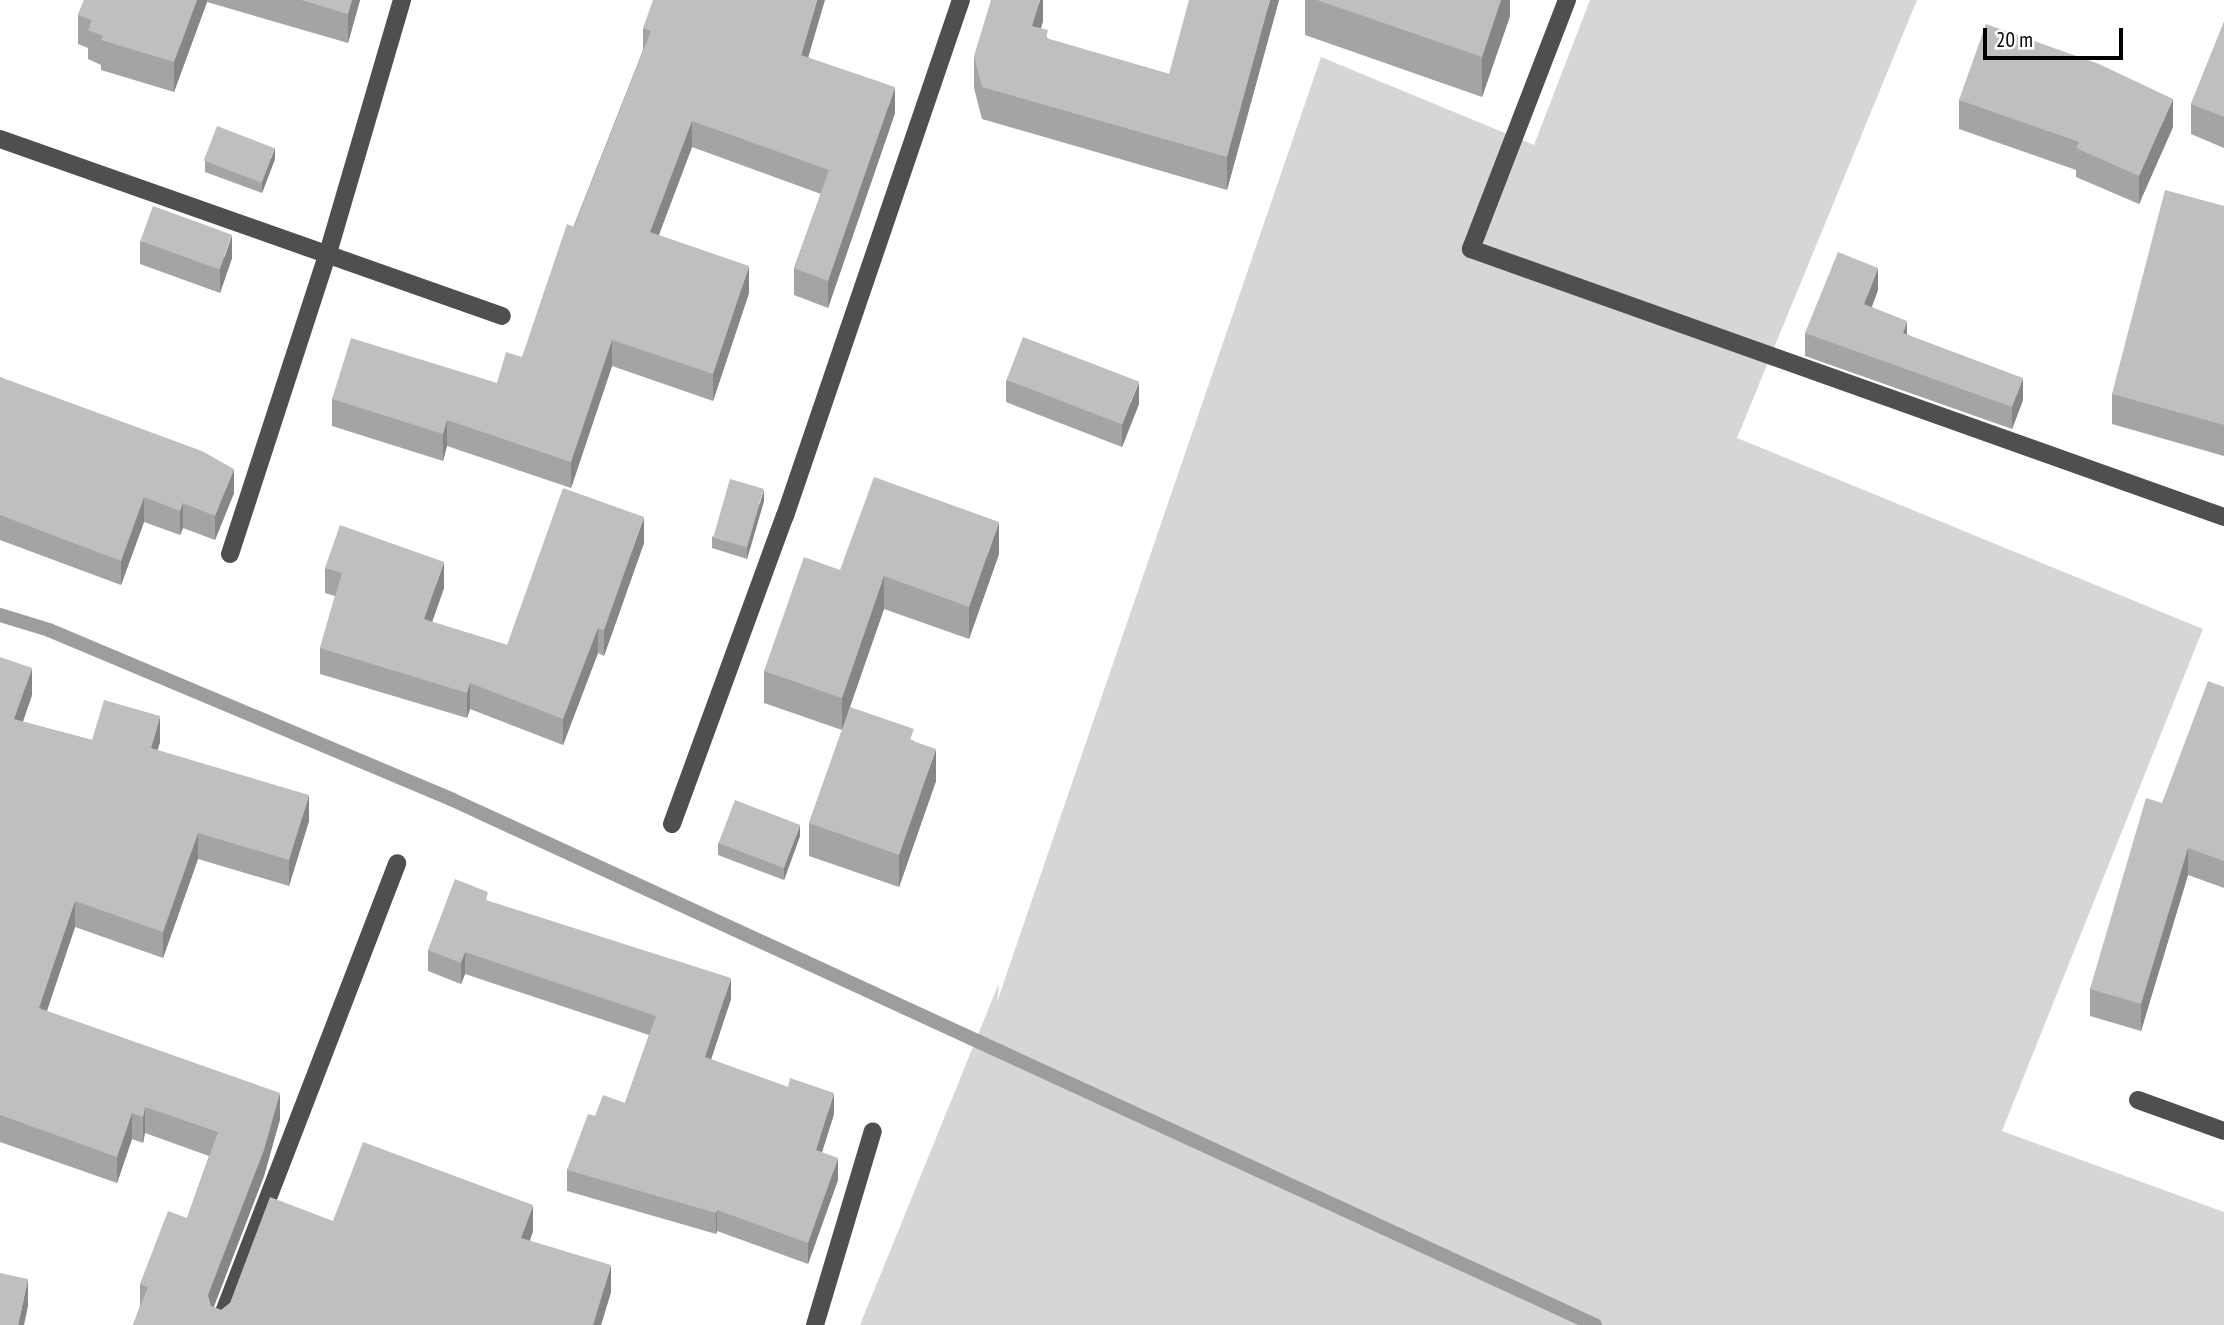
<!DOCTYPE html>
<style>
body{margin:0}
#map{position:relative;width:2224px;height:1325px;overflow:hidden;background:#fff;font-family:"PT Sans Narrow",sans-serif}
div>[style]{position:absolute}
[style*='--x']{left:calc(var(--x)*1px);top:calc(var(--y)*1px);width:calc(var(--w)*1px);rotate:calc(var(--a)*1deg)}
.green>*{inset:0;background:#d6d6d6}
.stream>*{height:14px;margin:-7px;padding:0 7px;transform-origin:7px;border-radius:7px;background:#9d9d9d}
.minor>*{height:18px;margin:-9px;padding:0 9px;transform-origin:9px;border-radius:9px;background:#4f4f4f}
.wall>*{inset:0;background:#a4a4a4}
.shaded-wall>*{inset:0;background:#868686}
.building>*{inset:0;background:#bfbfbf;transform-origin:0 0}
span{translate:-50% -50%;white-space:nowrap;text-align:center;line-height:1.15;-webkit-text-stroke:7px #fff;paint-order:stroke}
.scale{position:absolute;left:1983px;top:28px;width:140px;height:32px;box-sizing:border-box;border:4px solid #000;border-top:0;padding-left:9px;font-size:21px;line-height:24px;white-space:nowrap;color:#000;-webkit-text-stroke:5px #fff;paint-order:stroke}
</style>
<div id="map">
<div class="green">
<div style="clip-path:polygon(1590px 0,1917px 0,1737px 438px,2203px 629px,2002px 1131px,2224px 1212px,2224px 1325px,860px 1325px,999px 983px,997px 1002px,1321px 57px,1534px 145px)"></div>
</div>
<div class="stream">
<div style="--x:0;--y:615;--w:51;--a:17"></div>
<div style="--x:49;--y:630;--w:438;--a:22.8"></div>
<div style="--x:453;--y:800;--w:1257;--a:24.69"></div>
</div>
<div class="minor">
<div style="--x:1567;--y:0;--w:267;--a:111.1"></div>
<div style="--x:1471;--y:249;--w:799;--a:19.59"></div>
<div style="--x:0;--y:139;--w:532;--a:19.42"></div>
<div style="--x:230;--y:554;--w:317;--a:-72"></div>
<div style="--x:328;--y:253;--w:264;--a:-73.7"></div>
<div style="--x:672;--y:824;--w:328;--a:-69.9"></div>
<div style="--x:785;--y:516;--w:545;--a:-71.17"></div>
<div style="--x:2138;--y:1100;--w:91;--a:19.8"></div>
<div style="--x:219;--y:1325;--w:495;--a:-68.9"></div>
<div style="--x:815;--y:1325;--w:202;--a:-73.4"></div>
</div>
<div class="wall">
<div style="clip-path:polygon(84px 0,360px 0,348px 43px,207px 2px,174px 92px,101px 70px,101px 65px,88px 59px,88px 48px,78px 44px,78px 15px)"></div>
<div style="clip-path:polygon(1043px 0,1043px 21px,1041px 28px,1048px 39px,1169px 74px,1279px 0,1227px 190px,982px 119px,974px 88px,974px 56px)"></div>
<div style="clip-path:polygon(1305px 0,1510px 0,1510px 16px,1482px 97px,1305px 35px)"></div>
<div style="clip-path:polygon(2224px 22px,2224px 148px,2191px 134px,2191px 104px)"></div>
<div style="clip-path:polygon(643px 28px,808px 57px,895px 113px,828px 308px,794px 295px,794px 268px,821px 194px,692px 147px,659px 235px,749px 293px,713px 401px,612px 366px,571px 488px,447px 446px,443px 461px,332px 426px,332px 399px,497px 383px,522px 357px,643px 50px)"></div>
<div style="clip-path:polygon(1959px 100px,2173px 127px,2139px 204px,2076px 177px,2076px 170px,1959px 129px)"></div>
<div style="clip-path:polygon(275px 159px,262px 193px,205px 172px,205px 161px)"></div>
<div style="clip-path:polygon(2224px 206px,2224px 456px,2112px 424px,2112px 394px)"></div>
<div style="clip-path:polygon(140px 241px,232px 258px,220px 293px,140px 264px)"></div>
<div style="clip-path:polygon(1878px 290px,1872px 307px,1907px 334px,2023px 400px,2012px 429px,1805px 356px,1805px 333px)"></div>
<div style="clip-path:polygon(0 377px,234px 493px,215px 540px,183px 528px,180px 535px,144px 522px,121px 585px,0 540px)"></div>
<div style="clip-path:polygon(1006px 380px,1139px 404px,1122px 447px,1006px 402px)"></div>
<div style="clip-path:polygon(764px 501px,747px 559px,712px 548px,712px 537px)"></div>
<div style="clip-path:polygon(644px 543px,604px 656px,598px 653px,563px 745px,470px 709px,467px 718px,320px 674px,320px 648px,335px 596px,325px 593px,325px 568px,444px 588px,432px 622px,507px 645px)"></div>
<div style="clip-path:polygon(999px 554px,969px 639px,884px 609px,848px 712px,914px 741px,936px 781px,899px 887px,809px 856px,809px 823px,842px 730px,764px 703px,764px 671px,840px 570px)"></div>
<div style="clip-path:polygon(0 657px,32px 695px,23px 722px,92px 740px,160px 742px,157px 750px,309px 821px,289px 886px,198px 859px,163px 958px,75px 927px,47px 1011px,280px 1119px,264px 1176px,214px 1307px,221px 1310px,333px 1221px,533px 1231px,530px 1241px,611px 1292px,601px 1325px,133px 1325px,140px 1306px,140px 1284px,187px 1218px,209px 1156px,145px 1133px,143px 1143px,132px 1139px,117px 1183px,0 1142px)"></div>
<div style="clip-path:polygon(2224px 687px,2224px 888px,2188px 875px,2141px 1031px,2090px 1016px,2090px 989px,2162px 803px)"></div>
<div style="clip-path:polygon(800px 836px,784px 880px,718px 855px,718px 843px)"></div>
<div style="clip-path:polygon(488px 901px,731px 999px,711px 1059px,834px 1114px,822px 1152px,838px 1180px,808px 1264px,717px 1231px,716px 1234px,567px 1191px,567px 1170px,595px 1116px,625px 1103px,649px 1035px,465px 974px,461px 984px,428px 971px,428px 950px)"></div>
</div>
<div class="shaded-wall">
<div style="clip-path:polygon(197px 0,207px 0,207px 2px,174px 92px,174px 62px)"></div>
<div style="clip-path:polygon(352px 0,360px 0,348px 43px,348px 14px)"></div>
<div style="clip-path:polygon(817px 0,825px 0,801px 82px,801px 55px)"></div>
<div style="clip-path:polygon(1040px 0,1043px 0,1043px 21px,1032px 58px,1032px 26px)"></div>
<div style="clip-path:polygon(1270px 0,1279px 0,1227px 190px,1227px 157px)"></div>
<div style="clip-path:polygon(1501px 0,1510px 0,1510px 16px,1482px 97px,1482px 57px)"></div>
<div style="clip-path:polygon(895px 87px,895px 113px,828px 308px,828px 281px)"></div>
<div style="clip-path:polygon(2173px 99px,2173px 127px,2139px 204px,2139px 176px)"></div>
<div style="clip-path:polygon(692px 121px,692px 147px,650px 258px,650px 232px)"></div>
<div style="clip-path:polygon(275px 148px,275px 159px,262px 193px,262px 182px)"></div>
<div style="clip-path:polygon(232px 235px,232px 258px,220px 293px,220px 270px)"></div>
<div style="clip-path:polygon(749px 266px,749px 293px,713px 401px,713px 374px)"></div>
<div style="clip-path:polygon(1878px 268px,1878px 290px,1864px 326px,1864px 304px)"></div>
<div style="clip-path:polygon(1907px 321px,1907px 343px,1903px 333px)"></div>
<div style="clip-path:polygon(612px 340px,612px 366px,571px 488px,571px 462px)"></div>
<div style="clip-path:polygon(2023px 378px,2023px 400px,2012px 429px,2012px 407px)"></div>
<div style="clip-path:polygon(1139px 382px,1139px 404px,1122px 447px,1122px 425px)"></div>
<div style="clip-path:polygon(447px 420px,447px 446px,443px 461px,443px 434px)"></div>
<div style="clip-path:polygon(234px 469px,234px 493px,215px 540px,215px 516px)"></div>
<div style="clip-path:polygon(764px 489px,764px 501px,747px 559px,747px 548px)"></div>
<div style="clip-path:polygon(144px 497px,144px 522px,121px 585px,121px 561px)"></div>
<div style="clip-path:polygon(183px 503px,183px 528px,180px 535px,180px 511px)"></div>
<div style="clip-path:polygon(644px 517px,644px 543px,604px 656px,604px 630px)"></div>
<div style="clip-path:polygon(999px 522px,999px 554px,969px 639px,969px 607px)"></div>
<div style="clip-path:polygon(444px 562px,444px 588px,424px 645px,424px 619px)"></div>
<div style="clip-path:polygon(884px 576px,884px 609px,842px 730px,842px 698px)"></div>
<div style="clip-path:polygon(598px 628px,598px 653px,563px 745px,563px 719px)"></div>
<div style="clip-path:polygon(32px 668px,32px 695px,14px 746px,14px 719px)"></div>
<div style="clip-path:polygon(470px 683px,470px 709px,467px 718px,467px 693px)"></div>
<div style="clip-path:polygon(160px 716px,160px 742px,151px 774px,151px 748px)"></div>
<div style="clip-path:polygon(936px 749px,936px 781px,899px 887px,899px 855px)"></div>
<div style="clip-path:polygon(309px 795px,309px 821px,289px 886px,289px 860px)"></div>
<div style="clip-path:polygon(800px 825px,800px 836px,784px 880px,784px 868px)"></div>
<div style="clip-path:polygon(198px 833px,198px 859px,163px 958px,163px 932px)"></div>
<div style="clip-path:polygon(2188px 848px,2188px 875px,2141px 1031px,2141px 1004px)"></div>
<div style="clip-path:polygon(75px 901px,75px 927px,39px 1034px,39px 1008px)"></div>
<div style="clip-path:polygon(465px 952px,465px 974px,461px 984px,461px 963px)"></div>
<div style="clip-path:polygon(731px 978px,731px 999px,705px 1078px,705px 1057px)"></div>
<div style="clip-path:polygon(280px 1093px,280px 1119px,264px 1176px,208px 1321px,208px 1295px)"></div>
<div style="clip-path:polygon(834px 1093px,834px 1114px,816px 1171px,816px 1150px)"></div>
<div style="clip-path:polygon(145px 1107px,145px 1133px,143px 1143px,143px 1117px)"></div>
<div style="clip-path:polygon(132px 1113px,132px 1139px,117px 1183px,117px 1157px)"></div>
<div style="clip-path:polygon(838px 1158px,838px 1180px,808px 1264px,808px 1243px)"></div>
<div style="clip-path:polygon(533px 1205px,533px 1231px,521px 1265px,521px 1238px)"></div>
<div style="clip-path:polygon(717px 1210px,717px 1231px,716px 1234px,716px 1213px)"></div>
<div style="clip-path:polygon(611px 1265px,611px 1292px,601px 1325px,593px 1325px)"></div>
<div style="clip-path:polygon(28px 1279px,28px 1306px,24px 1325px,18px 1325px)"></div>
</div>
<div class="building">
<div style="clip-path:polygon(84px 0,197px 0,174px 62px,101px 40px,103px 36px,88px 30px,92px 20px,78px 15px)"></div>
<div style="clip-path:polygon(301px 0,352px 0,348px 14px)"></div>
<div style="clip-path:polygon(653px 0,817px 0,801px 55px,895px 87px,828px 281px,794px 268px,829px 170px,692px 121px,650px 232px,749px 266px,713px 374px,612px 340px,571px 462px,447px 420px,443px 434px,332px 399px,351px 338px,497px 383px,506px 352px,522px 357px,567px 224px,574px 227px,651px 31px,643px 28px)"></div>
<div style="clip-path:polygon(991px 0,1040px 0,1032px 26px,1048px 30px,1046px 38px,1169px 74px,1189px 0,1270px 0,1227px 157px,982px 87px,974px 56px)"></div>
<div style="clip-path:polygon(1317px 0,1501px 0,1482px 57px)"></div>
<div style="clip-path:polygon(2224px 22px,2224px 117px,2191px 104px)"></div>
<div style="clip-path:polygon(1986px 24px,2099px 64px,2173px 99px,2139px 176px,2076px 148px,2079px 142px,1959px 100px)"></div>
<div style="left:217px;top:126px;width:62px;height:37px;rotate:21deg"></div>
<div style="clip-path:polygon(2165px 190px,2224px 206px,2224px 425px,2112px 394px)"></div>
<div style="left:153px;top:206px;width:84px;height:37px;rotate:20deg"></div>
<div style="clip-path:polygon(1838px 252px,1878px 268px,1864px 304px,1907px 321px,1903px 333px,2023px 378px,2012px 407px,1805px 333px)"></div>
<div style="left:1023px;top:337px;width:124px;height:46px;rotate:21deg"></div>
<div style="clip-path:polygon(0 377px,202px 451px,234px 469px,215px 516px,183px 503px,180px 511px,144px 497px,121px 561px,0 515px)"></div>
<div style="clip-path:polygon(874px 477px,999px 522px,969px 607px,884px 576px,842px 698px,764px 671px,804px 557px,840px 570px)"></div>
<div style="left:730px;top:479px;width:35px;height:61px;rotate:16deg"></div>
<div style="clip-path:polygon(563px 488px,644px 517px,604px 630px,598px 628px,563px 719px,470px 683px,467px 693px,320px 648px,342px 573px,325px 568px,340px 525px,444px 562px,424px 619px,507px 645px)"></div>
<div style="clip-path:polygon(0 657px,32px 668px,14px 719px,92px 740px,104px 700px,160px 716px,151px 748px,309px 795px,289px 860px,198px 833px,163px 932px,75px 901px,39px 1008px,280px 1093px,264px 1150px,208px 1295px,211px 1306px,221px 1310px,230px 1303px,270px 1197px,333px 1221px,363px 1142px,533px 1205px,521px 1238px,611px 1265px,593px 1325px,133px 1325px,148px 1287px,140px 1284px,168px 1211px,187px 1218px,218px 1132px,145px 1107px,143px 1117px,132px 1113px,117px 1157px,0 1115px)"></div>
<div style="clip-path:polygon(2208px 681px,2224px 687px,2224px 861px,2188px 848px,2141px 1004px,2090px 989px,2146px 798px,2162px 803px)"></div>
<div style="clip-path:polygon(850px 707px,914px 729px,910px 740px,936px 749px,899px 855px,809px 823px)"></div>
<div style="left:735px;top:800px;width:70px;height:46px;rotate:21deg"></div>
<div style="clip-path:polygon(455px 879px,488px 892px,486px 900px,731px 978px,705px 1057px,788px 1087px,790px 1078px,834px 1093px,816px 1150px,838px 1158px,808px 1243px,717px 1210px,716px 1213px,567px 1170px,588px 1114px,595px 1116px,603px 1095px,625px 1103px,656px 1016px,465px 952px,461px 963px,428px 950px)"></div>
<div style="clip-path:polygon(0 1273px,28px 1279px,18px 1325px,0 1325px)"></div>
</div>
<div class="scale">20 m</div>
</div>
